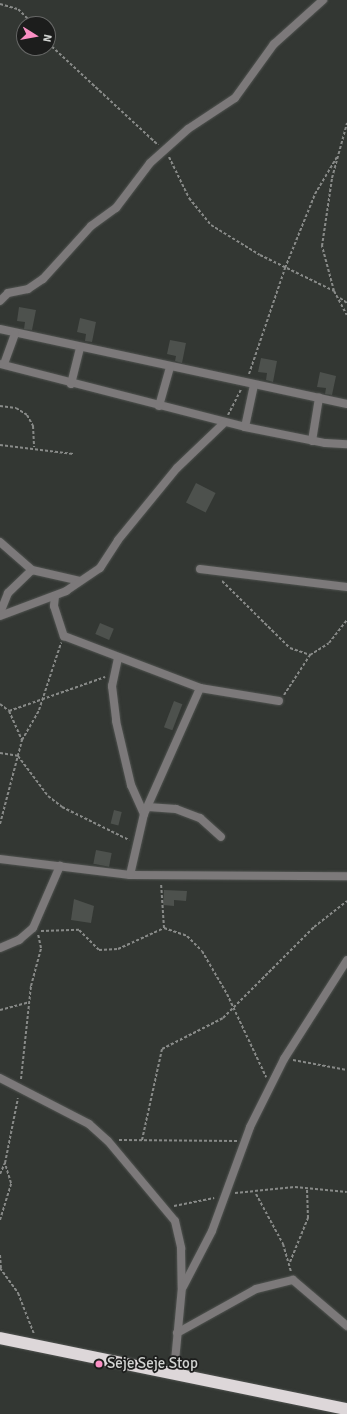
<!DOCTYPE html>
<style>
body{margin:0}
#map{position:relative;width:347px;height:1414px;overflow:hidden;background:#333733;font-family:Signika,sans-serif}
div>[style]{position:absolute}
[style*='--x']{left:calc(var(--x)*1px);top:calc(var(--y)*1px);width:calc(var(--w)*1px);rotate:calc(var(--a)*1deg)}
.building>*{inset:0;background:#4d514d;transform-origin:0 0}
.path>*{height:2px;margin-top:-1px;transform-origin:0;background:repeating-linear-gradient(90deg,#888a88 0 3px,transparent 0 5px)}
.roads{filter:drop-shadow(0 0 1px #505350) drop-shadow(0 0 1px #505350)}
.street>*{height:8px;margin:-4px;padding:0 4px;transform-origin:4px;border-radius:4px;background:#7c797a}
.highway>*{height:12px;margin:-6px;padding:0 6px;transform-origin:6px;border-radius:6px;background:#ddd7d9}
.dots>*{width:11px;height:11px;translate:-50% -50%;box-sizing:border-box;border:2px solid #1c1d1c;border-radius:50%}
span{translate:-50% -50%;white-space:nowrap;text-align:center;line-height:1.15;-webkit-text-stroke:3.5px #1c1d1c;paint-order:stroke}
.poi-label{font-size:15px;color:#d2d4d2}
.left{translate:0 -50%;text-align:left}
.north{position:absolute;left:16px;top:16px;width:40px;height:40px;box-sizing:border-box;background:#1c1d1c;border:1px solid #656665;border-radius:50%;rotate:101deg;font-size:11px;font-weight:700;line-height:16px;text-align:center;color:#d2d4d2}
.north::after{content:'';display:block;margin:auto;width:14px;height:18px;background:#fb8fc4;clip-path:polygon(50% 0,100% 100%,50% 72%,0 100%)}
</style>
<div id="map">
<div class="building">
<div style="clip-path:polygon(19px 307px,36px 310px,32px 330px,24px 329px,25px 322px,17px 321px)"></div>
<div style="clip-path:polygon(80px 318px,96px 322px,92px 342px,85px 341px,86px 334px,77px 332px)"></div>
<div style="clip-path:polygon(170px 340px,186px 343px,182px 363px,175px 361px,176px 356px,167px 354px)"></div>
<div style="clip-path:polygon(261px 358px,277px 361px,273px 382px,266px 380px,267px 373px,258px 372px)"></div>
<div style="clip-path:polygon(320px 372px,336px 376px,332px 395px,325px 394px,326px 388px,317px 387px)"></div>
<div style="left:196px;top:483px;width:22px;height:22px;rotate:27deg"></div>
<div style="left:100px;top:623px;width:15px;height:12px;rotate:23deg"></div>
<div style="left:174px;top:701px;width:9px;height:28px;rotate:21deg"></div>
<div style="left:114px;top:810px;width:8px;height:14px;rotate:14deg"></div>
<div style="left:96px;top:850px;width:16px;height:14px;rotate:11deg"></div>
<div style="clip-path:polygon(164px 890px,187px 891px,186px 901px,174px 900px,174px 906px,163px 905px)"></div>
<div style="clip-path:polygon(74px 899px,94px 906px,91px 923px,71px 920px)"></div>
</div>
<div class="path">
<div style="--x:0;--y:4;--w:19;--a:16"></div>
<div style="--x:18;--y:9;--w:21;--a:45"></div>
<div style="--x:48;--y:43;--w:150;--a:42.8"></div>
<div style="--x:169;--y:157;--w:46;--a:64"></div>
<div style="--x:189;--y:198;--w:35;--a:51"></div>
<div style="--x:211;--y:225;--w:57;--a:31.5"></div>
<div style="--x:260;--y:255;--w:82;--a:25.9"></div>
<div style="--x:334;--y:291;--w:27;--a:62"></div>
<div style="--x:334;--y:291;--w:47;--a:-104.9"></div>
<div style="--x:322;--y:246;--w:69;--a:-81.6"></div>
<div style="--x:332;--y:178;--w:57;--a:-74.7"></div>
<div style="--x:340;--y:298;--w:9;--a:36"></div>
<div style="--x:249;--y:374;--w:112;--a:-71.2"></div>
<div style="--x:285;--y:268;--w:80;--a:-67.9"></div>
<div style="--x:315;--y:194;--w:43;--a:-59.3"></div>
<div style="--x:0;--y:406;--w:16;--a:7"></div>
<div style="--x:16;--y:408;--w:13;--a:32"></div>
<div style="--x:27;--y:415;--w:13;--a:61"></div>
<div style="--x:33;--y:426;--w:21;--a:87"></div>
<div style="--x:228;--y:415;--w:29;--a:-63"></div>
<div style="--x:0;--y:445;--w:74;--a:7"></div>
<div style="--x:222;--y:581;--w:95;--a:44.6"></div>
<div style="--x:290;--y:648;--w:21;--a:19"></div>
<div style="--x:284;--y:695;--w:48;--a:-57"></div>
<div style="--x:310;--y:655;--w:22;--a:-32"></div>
<div style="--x:329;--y:643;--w:29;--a:-52"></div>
<div style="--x:0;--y:704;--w:11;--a:38"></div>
<div style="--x:9;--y:711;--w:32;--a:66"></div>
<div style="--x:9;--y:711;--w:102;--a:-19.5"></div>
<div style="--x:0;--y:753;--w:18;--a:9"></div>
<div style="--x:18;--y:756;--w:50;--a:53.1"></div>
<div style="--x:48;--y:796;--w:18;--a:38"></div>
<div style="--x:62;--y:807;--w:75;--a:26.2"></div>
<div style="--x:0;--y:824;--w:87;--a:-75.3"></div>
<div style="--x:22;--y:740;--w:34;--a:-60"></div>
<div style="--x:39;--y:710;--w:71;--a:-71.8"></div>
<div style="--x:164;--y:928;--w:24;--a:19"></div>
<div style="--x:187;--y:936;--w:21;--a:45"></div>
<div style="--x:202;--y:951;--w:50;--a:59.8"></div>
<div style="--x:227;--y:994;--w:92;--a:64.8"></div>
<div style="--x:41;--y:931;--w:38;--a:-2"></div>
<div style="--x:79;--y:930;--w:28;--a:45"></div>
<div style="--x:99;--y:950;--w:19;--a:-3"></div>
<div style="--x:118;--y:949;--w:51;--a:-24.5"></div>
<div style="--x:164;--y:928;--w:45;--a:-93.8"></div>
<div style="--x:0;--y:1010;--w:30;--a:-15"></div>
<div style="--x:293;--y:1060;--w:55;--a:10.5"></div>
<div style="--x:21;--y:1079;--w:94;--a:-83.9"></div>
<div style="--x:31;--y:986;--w:39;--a:-75"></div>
<div style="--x:41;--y:948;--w:14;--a:-102"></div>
<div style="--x:119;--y:1140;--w:118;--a:0.5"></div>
<div style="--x:142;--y:1140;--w:93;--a:-77.6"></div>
<div style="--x:162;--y:1049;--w:68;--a:-26.9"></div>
<div style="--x:223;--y:1018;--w:129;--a:-45"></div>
<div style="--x:314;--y:927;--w:42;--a:-38.2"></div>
<div style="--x:0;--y:1174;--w:12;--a:-66"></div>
<div style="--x:5;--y:1163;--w:66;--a:-78.7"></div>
<div style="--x:235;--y:1193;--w:60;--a:-5.7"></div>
<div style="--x:295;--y:1187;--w:52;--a:5.5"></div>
<div style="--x:256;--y:1194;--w:57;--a:61.6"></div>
<div style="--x:283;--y:1244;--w:29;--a:74"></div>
<div style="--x:174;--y:1206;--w:41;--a:-11.3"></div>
<div style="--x:0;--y:1220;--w:39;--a:-73"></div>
<div style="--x:11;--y:1183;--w:21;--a:-107"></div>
<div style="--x:0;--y:1255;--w:14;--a:86"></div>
<div style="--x:290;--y:1262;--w:48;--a:-67.8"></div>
<div style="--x:308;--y:1218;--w:29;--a:-92"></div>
<div style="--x:0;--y:1268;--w:31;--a:54"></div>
<div style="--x:18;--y:1293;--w:44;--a:68.7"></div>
</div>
<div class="roads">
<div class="street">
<div style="--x:0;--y:301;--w:11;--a:-45"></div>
<div style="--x:8;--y:293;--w:20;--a:-11"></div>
<div style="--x:28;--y:289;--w:18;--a:-34"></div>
<div style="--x:43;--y:279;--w:72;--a:-47.8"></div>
<div style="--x:91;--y:226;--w:31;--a:-36"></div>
<div style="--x:116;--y:208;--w:56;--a:-52.9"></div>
<div style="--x:150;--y:163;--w:51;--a:-41.8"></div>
<div style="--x:188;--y:129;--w:56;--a:-33.4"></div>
<div style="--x:235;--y:98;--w:67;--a:-54.2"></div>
<div style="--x:274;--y:44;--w:66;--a:-41.9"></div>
<div style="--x:0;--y:329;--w:355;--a:12.2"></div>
<div style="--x:0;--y:364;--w:253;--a:14.4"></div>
<div style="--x:245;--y:427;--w:82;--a:11.3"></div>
<div style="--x:325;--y:443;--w:22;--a:3"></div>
<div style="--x:4;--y:364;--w:32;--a:-70"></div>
<div style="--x:71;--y:384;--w:37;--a:-76"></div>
<div style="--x:159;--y:406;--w:41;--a:-74.2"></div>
<div style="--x:245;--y:427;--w:43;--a:-77.9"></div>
<div style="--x:312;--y:441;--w:44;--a:-80.8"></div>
<div style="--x:0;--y:542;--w:43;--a:41.2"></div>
<div style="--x:32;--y:570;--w:49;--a:12.9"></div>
<div style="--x:200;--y:569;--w:148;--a:7"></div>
<div style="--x:55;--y:596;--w:10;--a:96"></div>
<div style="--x:54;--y:606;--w:32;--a:72"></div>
<div style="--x:64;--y:636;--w:146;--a:20.9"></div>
<div style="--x:200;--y:688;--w:80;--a:9.3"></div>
<div style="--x:0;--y:613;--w:22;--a:-68"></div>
<div style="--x:8;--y:593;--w:33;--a:-44"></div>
<div style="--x:0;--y:616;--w:71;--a:-20.7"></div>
<div style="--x:66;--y:591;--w:41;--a:-34.1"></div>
<div style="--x:100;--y:568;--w:33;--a:-57"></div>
<div style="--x:118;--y:540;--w:93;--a:-50.7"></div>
<div style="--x:177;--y:468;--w:66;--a:-43.8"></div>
<div style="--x:118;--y:658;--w:29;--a:102"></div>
<div style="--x:112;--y:686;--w:35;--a:83"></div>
<div style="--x:116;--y:721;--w:66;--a:76.8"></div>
<div style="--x:131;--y:785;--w:32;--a:66"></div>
<div style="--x:148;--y:807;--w:28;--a:4"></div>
<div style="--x:176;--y:809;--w:26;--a:21"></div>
<div style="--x:200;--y:818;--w:28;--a:42"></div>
<div style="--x:0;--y:859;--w:131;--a:7"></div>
<div style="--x:130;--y:875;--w:217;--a:0.3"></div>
<div style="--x:130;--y:875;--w:63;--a:-77.1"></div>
<div style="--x:144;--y:814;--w:138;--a:-66"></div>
<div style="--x:0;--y:948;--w:21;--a:-23"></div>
<div style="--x:19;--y:940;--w:18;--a:-41"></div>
<div style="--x:33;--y:928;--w:68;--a:-66.5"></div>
<div style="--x:0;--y:1078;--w:100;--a:27.3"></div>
<div style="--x:89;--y:1124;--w:25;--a:42"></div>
<div style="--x:108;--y:1141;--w:104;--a:50.1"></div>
<div style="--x:175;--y:1221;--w:28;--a:77"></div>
<div style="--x:181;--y:1248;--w:39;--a:89"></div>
<div style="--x:182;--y:1287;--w:85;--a:95.4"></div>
<div style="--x:183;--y:1287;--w:63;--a:-62.6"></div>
<div style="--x:212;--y:1231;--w:111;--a:-69.9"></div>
<div style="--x:250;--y:1127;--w:76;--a:-63.4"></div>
<div style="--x:284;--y:1059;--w:117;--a:-57.5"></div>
<div style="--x:177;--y:1333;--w:90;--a:-29.1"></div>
<div style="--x:256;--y:1289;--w:38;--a:-14"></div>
<div style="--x:293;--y:1280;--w:71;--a:40.4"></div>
</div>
<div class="highway">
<div style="--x:0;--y:1338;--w:354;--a:11.6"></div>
</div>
</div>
<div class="dots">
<div style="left:99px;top:1364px;background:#fb8fc4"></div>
</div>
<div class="poi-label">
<span class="left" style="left:107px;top:1364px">Seje Seje Stop</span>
</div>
<div class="north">N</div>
</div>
